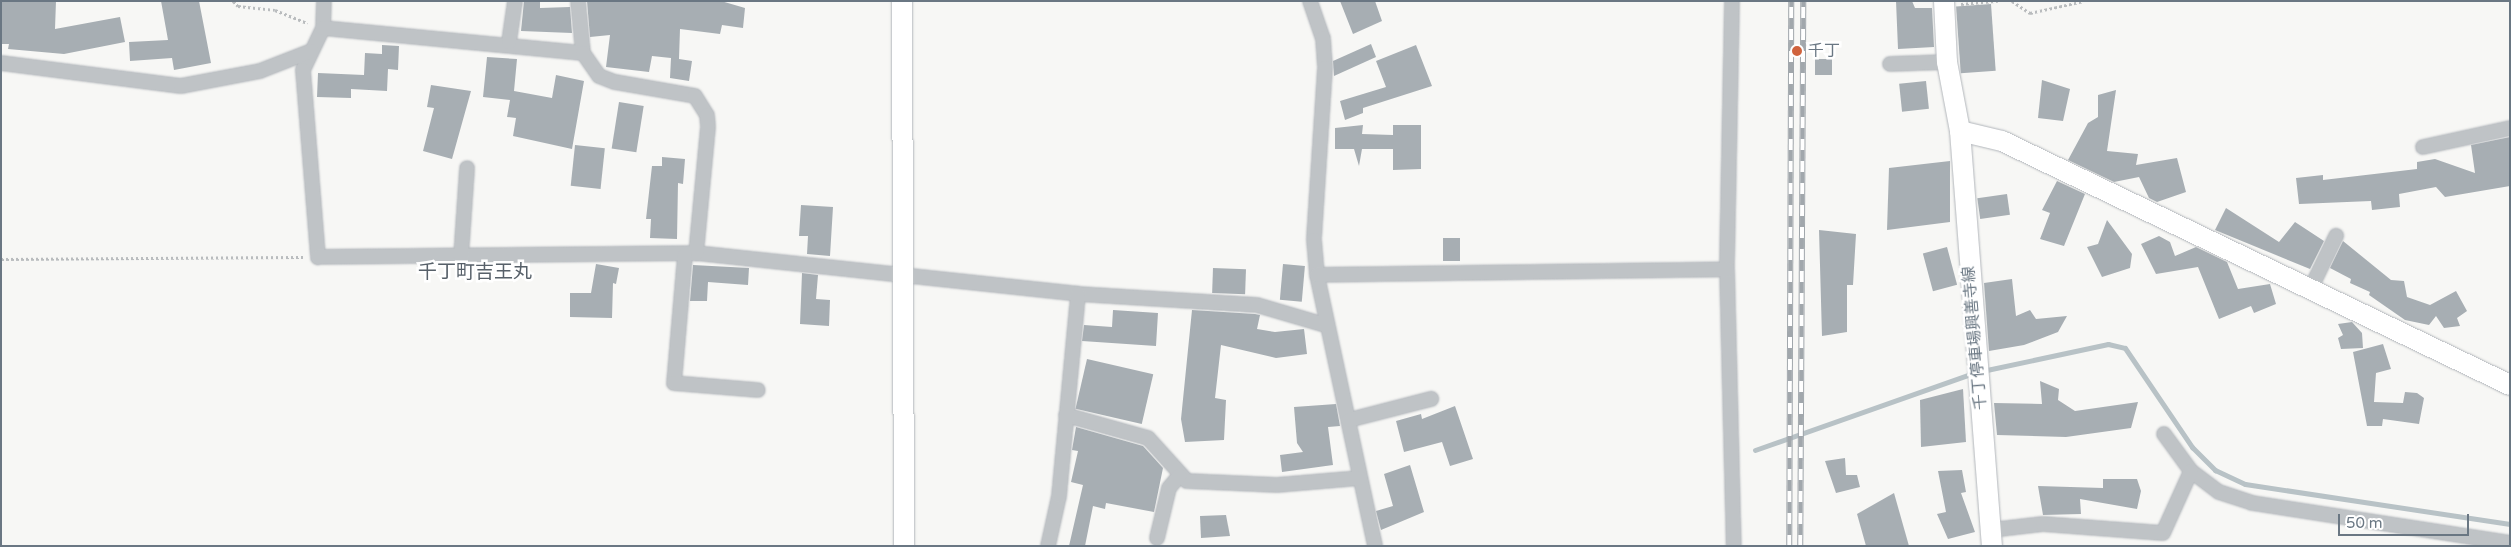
<!DOCTYPE html>
<meta charset="utf-8">
<style>
body{margin:0}
#map{position:relative;width:2511px;height:547px;overflow:hidden;background:#f7f7f5;font-family:"Varela Round","Noto Sans JP",sans-serif}
div>[style]{position:absolute}
[style*='--x']{left:calc(var(--x)*1px);top:calc(var(--y)*1px);width:calc(var(--w)*1px);rotate:calc(var(--a)*1deg)}
.stream>*{height:5px;margin:-2.5px;padding:0 2.5px;transform-origin:2.5px;border-radius:2.5px;background:#b8c2c6}
.building>*{inset:0;background:#a7aeb3;transform-origin:0 0}
.path>*{height:3px;margin-top:-1.5px;transform-origin:0;background:repeating-linear-gradient(90deg,#b9bcbe 0 2.5px,transparent 0 5px)}
.roads{filter:drop-shadow(0 0 1px #b2b6bb) drop-shadow(0 0 1px #b2b6bb)}
.street>*{height:14px;margin:-7px;padding:0 7px;transform-origin:7px;border-radius:7px;background:#bfc3c6}
.secondary>*{height:20px;margin:-10px;padding:0 10px;transform-origin:10px;border-radius:10px;background:#fff}
.rail>*{height:5.5px;margin-top:-2.75px;transform-origin:0;background:repeating-linear-gradient(90deg,#fff 0 11px,#a1a7ac 0 22px);box-sizing:border-box;border-block:1px solid #a1a7ac}
.dots>*{width:14px;height:14px;translate:-50% -50%;box-sizing:border-box;border:2px solid #fff;border-radius:50%}
span{translate:-50% -50%;white-space:nowrap;text-align:center;line-height:1.15;-webkit-text-stroke:5px #fff;paint-order:stroke}
.poi-label{font-size:16px;color:#6a7783}
.left{translate:0 -50%;text-align:left}
.street-label{font-size:16px;color:#6a7783}
.quarter-label{font-size:19px;color:#576069}
.frame{position:absolute;inset:0;border:2px solid #6a7783;pointer-events:none}
.scale{position:absolute;left:2338px;top:514px;width:131px;height:22px;box-sizing:border-box;border:2px solid #6a7783;border-top:0;padding-left:6px;font-size:15px;line-height:18px;white-space:nowrap;color:#6a7783;-webkit-text-stroke:4px #fff;paint-order:stroke}
</style>
<div id="map">
<div class="stream">
<div style="--x:1982;--y:371;--w:129;--a:-12.1"></div>
<div style="--x:2108;--y:344;--w:17;--a:13"></div>
<div style="--x:2125;--y:348;--w:120;--a:55.9"></div>
<div style="--x:2192;--y:447;--w:33;--a:45"></div>
<div style="--x:2215;--y:470;--w:33;--a:25"></div>
<div style="--x:2245;--y:484;--w:268;--a:8.6"></div>
<div style="--x:1755;--y:450;--w:232;--a:-19.4"></div>
</div>
<div class="building">
<div style="clip-path:polygon(1px 1px,56px 1px,55px 29px,120px 17px,125px 42px,64px 54px,8px 49px,9px 44px,1px 44px)"></div>
<div style="clip-path:polygon(161px 1px,199px 1px,211px 63px,174px 70px,172px 58px,130px 61px,129px 42px,168px 40px)"></div>
<div style="clip-path:polygon(524px 1px,540px 1px,540px 8px,570px 7px,572px 33px,521px 31px)"></div>
<div style="clip-path:polygon(587px 1px,721px 1px,745px 8px,743px 28px,722px 25px,720px 34px,680px 29px,679px 59px,692px 61px,689px 81px,670px 78px,671px 58px,652px 56px,649px 72px,606px 67px,610px 35px,590px 37px)"></div>
<div style="clip-path:polygon(1340px 1px,1375px 1px,1382px 21px,1353px 34px)"></div>
<div style="clip-path:polygon(1896px 1px,1912px 1px,1915px 8px,1932px 8px,1934px 47px,1898px 49px)"></div>
<div style="left:1991px;top:4px;width:67px;height:35px;rotate:86deg"></div>
<div style="clip-path:polygon(1371px 44px,1376px 57px,1334px 76px,1333px 61px)"></div>
<div style="clip-path:polygon(382px 45px,399px 46px,398px 70px,388px 69px,387px 91px,351px 89px,351px 98px,317px 97px,318px 73px,364px 75px,365px 53px,382px 54px)"></div>
<div style="clip-path:polygon(1416px 45px,1432px 86px,1363px 108px,1363px 113px,1345px 120px,1340px 101px,1386px 87px,1376px 61px)"></div>
<div style="clip-path:polygon(487px 57px,517px 59px,514px 91px,552px 98px,556px 75px,584px 81px,572px 149px,513px 136px,516px 118px,507px 117px,510px 100px,483px 97px)"></div>
<div style="left:1815px;top:59px;width:17px;height:16px"></div>
<div style="clip-path:polygon(2042px 80px,2070px 89px,2063px 121px,2038px 118px)"></div>
<div style="left:1926px;top:81px;width:28px;height:27px;rotate:84deg"></div>
<div style="clip-path:polygon(431px 85px,471px 91px,452px 159px,423px 151px,434px 108px,427px 107px)"></div>
<div style="clip-path:polygon(2116px 90px,2107px 151px,2138px 154px,2136px 165px,2177px 158px,2186px 192px,2157px 202px,2149px 198px,2139px 177px,2114px 182px,2068px 160px,2088px 123px,2098px 117px,2098px 95px)"></div>
<div style="left:619px;top:102px;width:25px;height:47px;rotate:9deg"></div>
<div style="clip-path:polygon(1363px 125px,1362px 134px,1393px 135px,1393px 125px,1421px 125px,1421px 169px,1393px 170px,1393px 149px,1362px 149px,1359px 166px,1354px 149px,1335px 149px,1335px 128px)"></div>
<div style="clip-path:polygon(2510px 137px,2510px 186px,2445px 197px,2436px 187px,2399px 194px,2400px 207px,2372px 210px,2371px 201px,2299px 204px,2296px 178px,2323px 175px,2323px 180px,2417px 169px,2417px 162px,2435px 159px,2475px 173px,2471px 145px)"></div>
<div style="left:575px;top:145px;width:30px;height:41px;rotate:6deg"></div>
<div style="clip-path:polygon(662px 157px,685px 159px,683px 184px,678px 183px,677px 239px,650px 238px,651px 219px,646px 219px,652px 166px,662px 166px)"></div>
<div style="clip-path:polygon(1950px 161px,1950px 222px,1887px 230px,1889px 168px)"></div>
<div style="clip-path:polygon(2057px 181px,2085px 194px,2064px 246px,2040px 239px,2050px 213px,2042px 210px)"></div>
<div style="left:2007px;top:194px;width:21px;height:30px;rotate:82deg"></div>
<div style="clip-path:polygon(801px 205px,833px 207px,830px 256px,807px 254px,808px 236px,799px 236px)"></div>
<div style="clip-path:polygon(2226px 208px,2279px 242px,2295px 222px,2324px 241px,2310px 269px,2215px 230px)"></div>
<div style="clip-path:polygon(2107px 220px,2132px 254px,2130px 268px,2102px 277px,2087px 247px,2098px 244px)"></div>
<div style="clip-path:polygon(1819px 230px,1856px 234px,1853px 285px,1847px 285px,1847px 332px,1822px 336px)"></div>
<div style="clip-path:polygon(2159px 236px,2170px 242px,2175px 256px,2196px 247px,2227px 262px,2238px 289px,2270px 284px,2276px 304px,2254px 313px,2251px 306px,2219px 319px,2198px 267px,2156px 274px,2141px 244px)"></div>
<div style="left:1443px;top:238px;width:17px;height:23px"></div>
<div style="clip-path:polygon(2343px 241px,2391px 280px,2404px 281px,2407px 297px,2430px 305px,2456px 291px,2467px 311px,2457px 318px,2460px 326px,2444px 328px,2436px 316px,2429px 325px,2405px 320px,2369px 295px,2370px 292px,2350px 283px,2351px 279px,2330px 268px)"></div>
<div style="left:1947px;top:247px;width:39px;height:25px;rotate:75deg"></div>
<div style="clip-path:polygon(596px 264px,619px 268px,616px 284px,613px 283px,612px 318px,570px 317px,570px 293px,591px 293px)"></div>
<div style="left:1283px;top:264px;width:22px;height:36px;rotate:5deg"></div>
<div style="clip-path:polygon(693px 265px,749px 268px,748px 285px,708px 282px,707px 301px,690px 301px)"></div>
<div style="left:1213px;top:268px;width:33px;height:25px;rotate:2deg"></div>
<div style="clip-path:polygon(802px 273px,818px 275px,816px 299px,830px 300px,829px 326px,800px 324px)"></div>
<div style="clip-path:polygon(2012px 279px,2016px 316px,2030px 310px,2036px 319px,2067px 316px,2058px 332px,2024px 345px,1989px 351px,1984px 283px)"></div>
<div style="clip-path:polygon(1113px 310px,1158px 313px,1156px 346px,1082px 341px,1084px 325px,1112px 327px)"></div>
<div style="clip-path:polygon(1192px 310px,1255px 314px,1260px 315px,1257px 329px,1275px 332px,1304px 329px,1307px 354px,1276px 358px,1221px 345px,1215px 398px,1226px 400px,1224px 440px,1185px 442px,1181px 419px)"></div>
<div style="clip-path:polygon(2352px 322px,2362px 333px,2363px 348px,2341px 349px,2338px 338px,2343px 335px,2338px 324px)"></div>
<div style="clip-path:polygon(2383px 344px,2391px 369px,2376px 373px,2374px 402px,2403px 403px,2405px 392px,2417px 393px,2424px 398px,2419px 424px,2383px 419px,2382px 426px,2367px 426px,2353px 352px)"></div>
<div style="left:1087px;top:359px;width:68px;height:51px;rotate:13deg"></div>
<div style="clip-path:polygon(2040px 381px,2059px 389px,2058px 400px,2075px 411px,2138px 402px,2131px 428px,2066px 437px,1997px 435px,1994px 403px,2042px 404px)"></div>
<div style="clip-path:polygon(1963px 389px,1966px 442px,1921px 447px,1920px 400px)"></div>
<div style="clip-path:polygon(1336px 404px,1340px 426px,1328px 427px,1333px 465px,1282px 472px,1280px 455px,1303px 452px,1297px 443px,1294px 407px)"></div>
<div style="clip-path:polygon(1455px 406px,1473px 459px,1450px 466px,1442px 442px,1404px 452px,1396px 421px,1421px 414px,1422px 419px)"></div>
<div style="clip-path:polygon(1076px 427px,1143px 446px,1163px 468px,1154px 512px,1106px 503px,1105px 509px,1093px 506px,1085px 546px,1069px 546px,1083px 485px,1071px 482px,1078px 451px,1072px 450px)"></div>
<div style="clip-path:polygon(1845px 458px,1846px 475px,1857px 475px,1860px 487px,1836px 493px,1825px 461px)"></div>
<div style="clip-path:polygon(1410px 465px,1424px 512px,1381px 530px,1376px 511px,1393px 506px,1384px 474px)"></div>
<div style="clip-path:polygon(1962px 470px,1966px 492px,1961px 493px,1975px 532px,1948px 539px,1937px 514px,1946px 512px,1938px 471px)"></div>
<div style="clip-path:polygon(2103px 479px,2137px 479px,2141px 491px,2137px 509px,2080px 499px,2081px 514px,2043px 515px,2038px 486px,2103px 488px)"></div>
<div style="clip-path:polygon(1894px 493px,1909px 546px,1866px 546px,1857px 514px)"></div>
<div style="clip-path:polygon(1226px 515px,1230px 536px,1201px 538px,1200px 516px)"></div>
</div>
<div class="path">
<div style="--x:233;--y:1;--w:7;--a:45"></div>
<div style="--x:238;--y:6;--w:37;--a:6"></div>
<div style="--x:275;--y:10;--w:35;--a:22"></div>
<div style="--x:2012;--y:1;--w:22;--a:34"></div>
<div style="--x:2030;--y:13;--w:55;--a:-12.5"></div>
<div style="--x:1961;--y:4;--w:37;--a:-5"></div>
<div style="--x:1;--y:259;--w:302;--a:-0.4"></div>
</div>
<div class="roads">
<div class="street">
<div style="--x:324;--y:1;--w:27;--a:92"></div>
<div style="--x:323;--y:28;--w:47;--a:115.5"></div>
<div style="--x:303;--y:70;--w:188;--a:85.4"></div>
<div style="--x:318;--y:257;--w:378;--a:-0.6"></div>
<div style="--x:696;--y:253;--w:384;--a:6.1"></div>
<div style="--x:1078;--y:294;--w:179;--a:3.5"></div>
<div style="--x:1257;--y:305;--w:71;--a:16.4"></div>
<div style="--x:578;--y:1;--w:52;--a:84.5"></div>
<div style="--x:1310;--y:1;--w:39;--a:71"></div>
<div style="--x:1323;--y:38;--w:30;--a:86"></div>
<div style="--x:1325;--y:68;--w:172;--a:93.7"></div>
<div style="--x:1314;--y:240;--w:35;--a:85"></div>
<div style="--x:1317;--y:275;--w:277;--a:77.9"></div>
<div style="--x:1732;--y:1;--w:268;--a:91.1"></div>
<div style="--x:1727;--y:269;--w:277;--a:88.6"></div>
<div style="--x:323;--y:28;--w:261;--a:5.5"></div>
<div style="--x:583;--y:53;--w:28;--a:55"></div>
<div style="--x:599;--y:76;--w:17;--a:21"></div>
<div style="--x:615;--y:82;--w:81;--a:9.9"></div>
<div style="--x:695;--y:96;--w:22;--a:58"></div>
<div style="--x:707;--y:115;--w:12;--a:85"></div>
<div style="--x:708;--y:127;--w:127;--a:95.4"></div>
<div style="--x:509;--y:42;--w:41;--a:-81.7"></div>
<div style="--x:1;--y:63;--w:181;--a:7.3"></div>
<div style="--x:181;--y:86;--w:80;--a:-10.8"></div>
<div style="--x:260;--y:71;--w:55;--a:-21.4"></div>
<div style="--x:1890;--y:64;--w:57;--a:-2"></div>
<div style="--x:2423;--y:147;--w:89;--a:-12.3"></div>
<div style="--x:685;--y:255;--w:128;--a:94.9"></div>
<div style="--x:674;--y:383;--w:84;--a:4.8"></div>
<div style="--x:461;--y:257;--w:89;--a:-86.1"></div>
<div style="--x:1317;--y:275;--w:410;--a:-0.8"></div>
<div style="--x:2311;--y:288;--w:58;--a:-64.3"></div>
<div style="--x:1066;--y:415;--w:85;--a:15.7"></div>
<div style="--x:1148;--y:438;--w:58;--a:47.8"></div>
<div style="--x:1187;--y:481;--w:90;--a:2.5"></div>
<div style="--x:1277;--y:485;--w:83;--a:-4.8"></div>
<div style="--x:1349;--y:420;--w:85;--a:-14.4"></div>
<div style="--x:2164;--y:434;--w:46;--a:53.9"></div>
<div style="--x:2191;--y:471;--w:35;--a:37"></div>
<div style="--x:2219;--y:492;--w:35;--a:18"></div>
<div style="--x:2252;--y:503;--w:261;--a:8.8"></div>
<div style="--x:1991;--y:530;--w:52;--a:-6.6"></div>
<div style="--x:2043;--y:524;--w:120;--a:4.3"></div>
<div style="--x:2163;--y:533;--w:68;--a:-65.7"></div>
<div style="--x:1157;--y:538;--w:51;--a:-76.5"></div>
<div style="--x:1169;--y:488;--w:16;--a:-50"></div>
<div style="--x:1048;--y:546;--w:51;--a:-77.6"></div>
<div style="--x:1059;--y:496;--w:203;--a:-84.6"></div>
</div>
<div class="secondary">
<div style="--x:902;--y:1;--w:545;--a:89.79"></div>
<div style="--x:1944;--y:1;--w:61;--a:87.2"></div>
<div style="--x:1947;--y:62;--w:70;--a:79.3"></div>
<div style="--x:1960;--y:131;--w:416;--a:85.6"></div>
<div style="--x:1960;--y:131;--w:43;--a:13.4"></div>
<div style="--x:2002;--y:141;--w:564;--a:25.66"></div>
</div>
</div>
<div class="rail">
<div style="--x:1789;--y:546;--w:545;--a:-89.79"></div>
<div style="--x:1800;--y:546;--w:545;--a:-89.68"></div>
</div>
<div class="dots">
<div style="left:1797px;top:51px;background:#d0633d"></div>
</div>
<div class="poi-label">
<span class="left" style="left:1808px;top:51px">千丁</span>
</div>
<div class="street-label">
<span style="left:1975px;top:338px;rotate:-95deg">千丁停車場興善寺線</span>
</div>
<div class="quarter-label">
<span style="left:475px;top:273px">千丁町吉王丸</span>
</div>
<div class="frame"></div>
<div class="scale">50 m</div>
</div>
